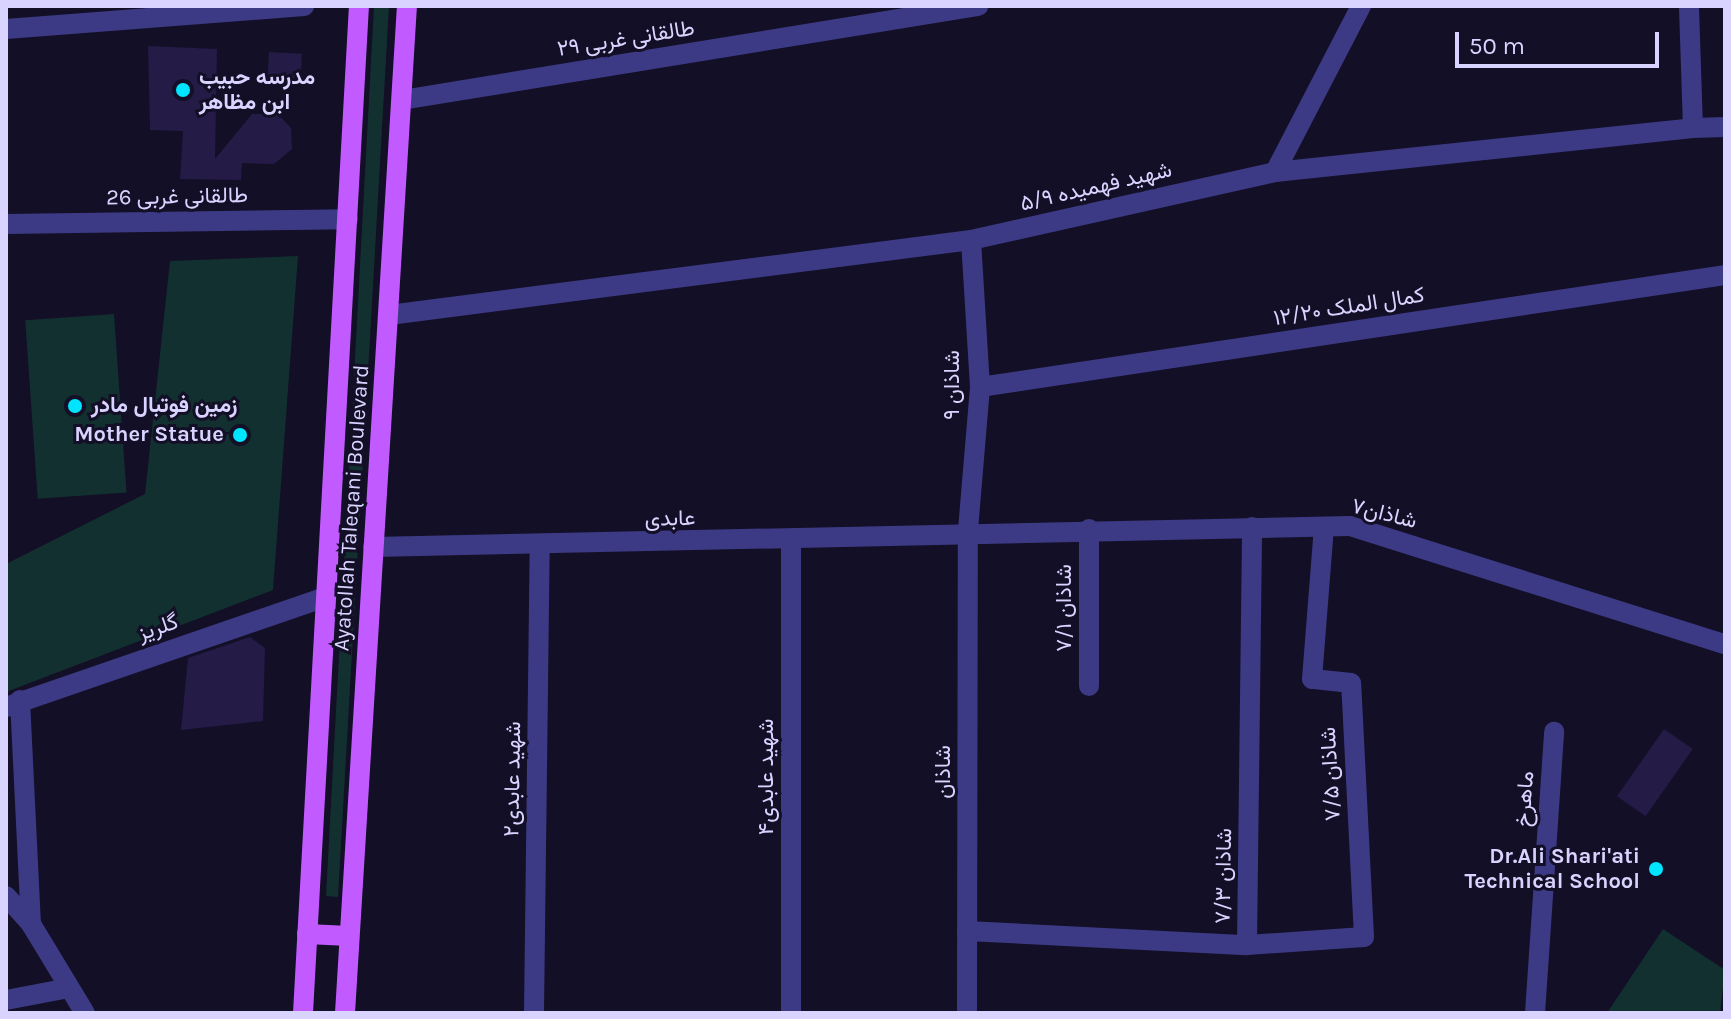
<!DOCTYPE html>
<meta charset="utf-8">
<style>
body{margin:0}
#map{position:relative;width:1731px;height:1019px;overflow:hidden;background:#130f26;font-family:Karla,Vazirmatn,sans-serif}
div>[style]{position:absolute}
[style*='--x']{left:calc(var(--x)*1px);top:calc(var(--y)*1px);width:calc(var(--w)*1px);rotate:calc(var(--a)*1deg)}
.green>*{inset:0;background:#12302f;transform-origin:0 0}
.building>*{inset:0;background:#241b47;transform-origin:0 0}
.street>*{height:20px;margin:-10px;padding:0 10px;transform-origin:10px;border-radius:10px;background:#3d3a85}
.primary>*{height:20px;margin:-10px;padding:0 10px;transform-origin:10px;border-radius:10px;background:#c25bff}
.dots>*{width:22px;height:22px;translate:-50% -50%;box-sizing:border-box;border:4px solid #130f26;border-radius:50%}
span{translate:-50% -50%;white-space:nowrap;text-align:center;line-height:1.15;-webkit-text-stroke:6px #130f26;paint-order:stroke}
.street-label{font-size:22px;color:#d9d4ff}
.poi-label{font-size:22px;color:#d9d4ff;font-weight:700}
.left{translate:0 -50%;text-align:left}
.right{translate:-100% -50%;text-align:right}
.frame{position:absolute;inset:0;border:8px solid #d9d4ff;pointer-events:none}
.scale{position:absolute;left:1455px;top:32px;width:204px;height:36px;box-sizing:border-box;border:4px solid #d9d4ff;border-top:0;padding-left:10px;font-size:24px;line-height:28px;white-space:nowrap;color:#d9d4ff;-webkit-text-stroke:6px #130f26;paint-order:stroke}
</style>
<div id="map">
<div class="green">
<div style="clip-path:polygon(374px 6px,389px 6px,338px 897px,326px 896px)"></div>
<div style="clip-path:polygon(298px 256px,273px 590px,6px 692px,6px 564px,145px 494px,170px 261px)"></div>
<div style="left:114px;top:314px;width:179px;height:89px;rotate:86deg"></div>
<div style="clip-path:polygon(1663px 929px,1725px 970px,1720px 1013px,1607px 1013px)"></div>
</div>
<div class="building">
<div style="clip-path:polygon(148px 46px,217px 49px,215px 159px,252px 114px,278px 114px,291px 128px,292px 149px,274px 164px,242px 163px,241px 180px,180px 179px,183px 131px,150px 130px)"></div>
<div style="left:269px;top:52px;width:33px;height:30px;rotate:3deg"></div>
<div style="clip-path:polygon(250px 637px,265px 648px,263px 721px,181px 730px,188px 658px)"></div>
<div style="left:1664px;top:729px;width:35px;height:82px;rotate:35deg"></div>
</div>
<div class="street">
<div style="--x:6;--y:29;--w:299;--a:-4.4"></div>
<div style="--x:402;--y:100;--w:584;--a:-9.27"></div>
<div style="--x:1693;--y:128;--w:32;--a:-2"></div>
<div style="--x:1275;--y:172;--w:187;--a:-62.6"></div>
<div style="--x:6;--y:224;--w:342;--a:-0.8"></div>
<div style="--x:389;--y:315;--w:587;--a:-7.34"></div>
<div style="--x:971;--y:240;--w:312;--a:-12.6"></div>
<div style="--x:1275;--y:172;--w:420;--a:-6"></div>
<div style="--x:1693;--y:128;--w:122;--a:-91.9"></div>
<div style="--x:980;--y:387;--w:753;--a:-8.55"></div>
<div style="--x:1089;--y:529;--w:157;--a:90"></div>
<div style="--x:373;--y:547;--w:977;--a:-1.23"></div>
<div style="--x:1350;--y:526;--w:393;--a:17.5"></div>
<div style="--x:20;--y:700;--w:224;--a:87.2"></div>
<div style="--x:6;--y:707;--w:338;--a:-19"></div>
<div style="--x:6;--y:896;--w:38;--a:48"></div>
<div style="--x:31;--y:924;--w:104;--a:58.8"></div>
<div style="--x:967;--y:931;--w:280;--a:2.9"></div>
<div style="--x:1247;--y:945;--w:418;--a:-89.3"></div>
<div style="--x:1247;--y:945;--w:117;--a:-3.9"></div>
<div style="--x:1364;--y:937;--w:254;--a:-92.9"></div>
<div style="--x:1351;--y:683;--w:39;--a:-174"></div>
<div style="--x:1312;--y:679;--w:152;--a:-85.5"></div>
<div style="--x:6;--y:1000;--w:64;--a:-10.8"></div>
<div style="--x:534;--y:1013;--w:468;--a:-89.3"></div>
<div style="--x:791;--y:1013;--w:471;--a:-90"></div>
<div style="--x:967;--y:1013;--w:483;--a:-89.9"></div>
<div style="--x:968;--y:530;--w:144;--a:-85.2"></div>
<div style="--x:980;--y:387;--w:147;--a:-93.5"></div>
<div style="--x:1535;--y:1013;--w:282;--a:-86.1"></div>
</div>
<div class="primary">
<div style="--x:307;--y:934;--w:42;--a:2.7"></div>
<div style="--x:303;--y:1013;--w:1009;--a:-86.82"></div>
<div style="--x:345;--y:1013;--w:1009;--a:-86.48"></div>
</div>
<div class="dots">
<div style="left:183px;top:90px;background:#00e5ff"></div>
<div style="left:75px;top:406px;background:#00e5ff"></div>
<div style="left:240px;top:435px;background:#00e5ff"></div>
<div style="left:1656px;top:869px;background:#00e5ff"></div>
</div>
<div class="street-label">
<span style="left:626px;top:39px;rotate:-9deg">طالقانی غربی ۲۹</span>
<span style="left:1096px;top:187px;rotate:-13deg">شهید فهمیده ۵/۹</span>
<span style="left:177px;top:197px;rotate:-1deg">طالقانی غربی 26</span>
<span style="left:1349px;top:307px;rotate:-9deg">کمال الملک ۱۲/۲۰</span>
<span style="left:953px;top:385px;rotate:-90deg">شاذان ۹</span>
<span style="left:352px;top:508px;rotate:-86deg">Ayatollah Taleqani Boulevard</span>
<span style="left:1384px;top:514px;rotate:14deg">شاذان۷</span>
<span style="left:670px;top:519px;rotate:-1deg">عابدی</span>
<span style="left:1065px;top:608px;rotate:-90deg">شاذان ۷/۱</span>
<span style="left:158px;top:628px;rotate:-19deg">گلریز</span>
<span style="left:944px;top:772px;rotate:-90deg">شاذان</span>
<span style="left:1331px;top:774px;rotate:-93deg">شاذان ۷/۵</span>
<span style="left:767px;top:777px;rotate:-90deg">شهید عابدی۴</span>
<span style="left:513px;top:779px;rotate:-89deg">شهید عابدی۲</span>
<span style="left:1525px;top:799px;rotate:-86deg">ماهرخ</span>
<span style="left:1224px;top:876px;rotate:-89deg">شاذان ۷/۳</span>
</div>
<div class="poi-label">
<span class="left" style="left:199px;top:90px">مدرسه حبیب<br>ابن مظاهر</span>
<span class="left" style="left:91px;top:406px">زمین فوتبال مادر</span>
<span class="right" style="left:224px;top:435px">Mother Statue</span>
<span class="right" style="left:1640px;top:869px">Dr.Ali Shari'ati<br>Technical School</span>
</div>
<div class="frame"></div>
<div class="scale">50 m</div>
</div>
